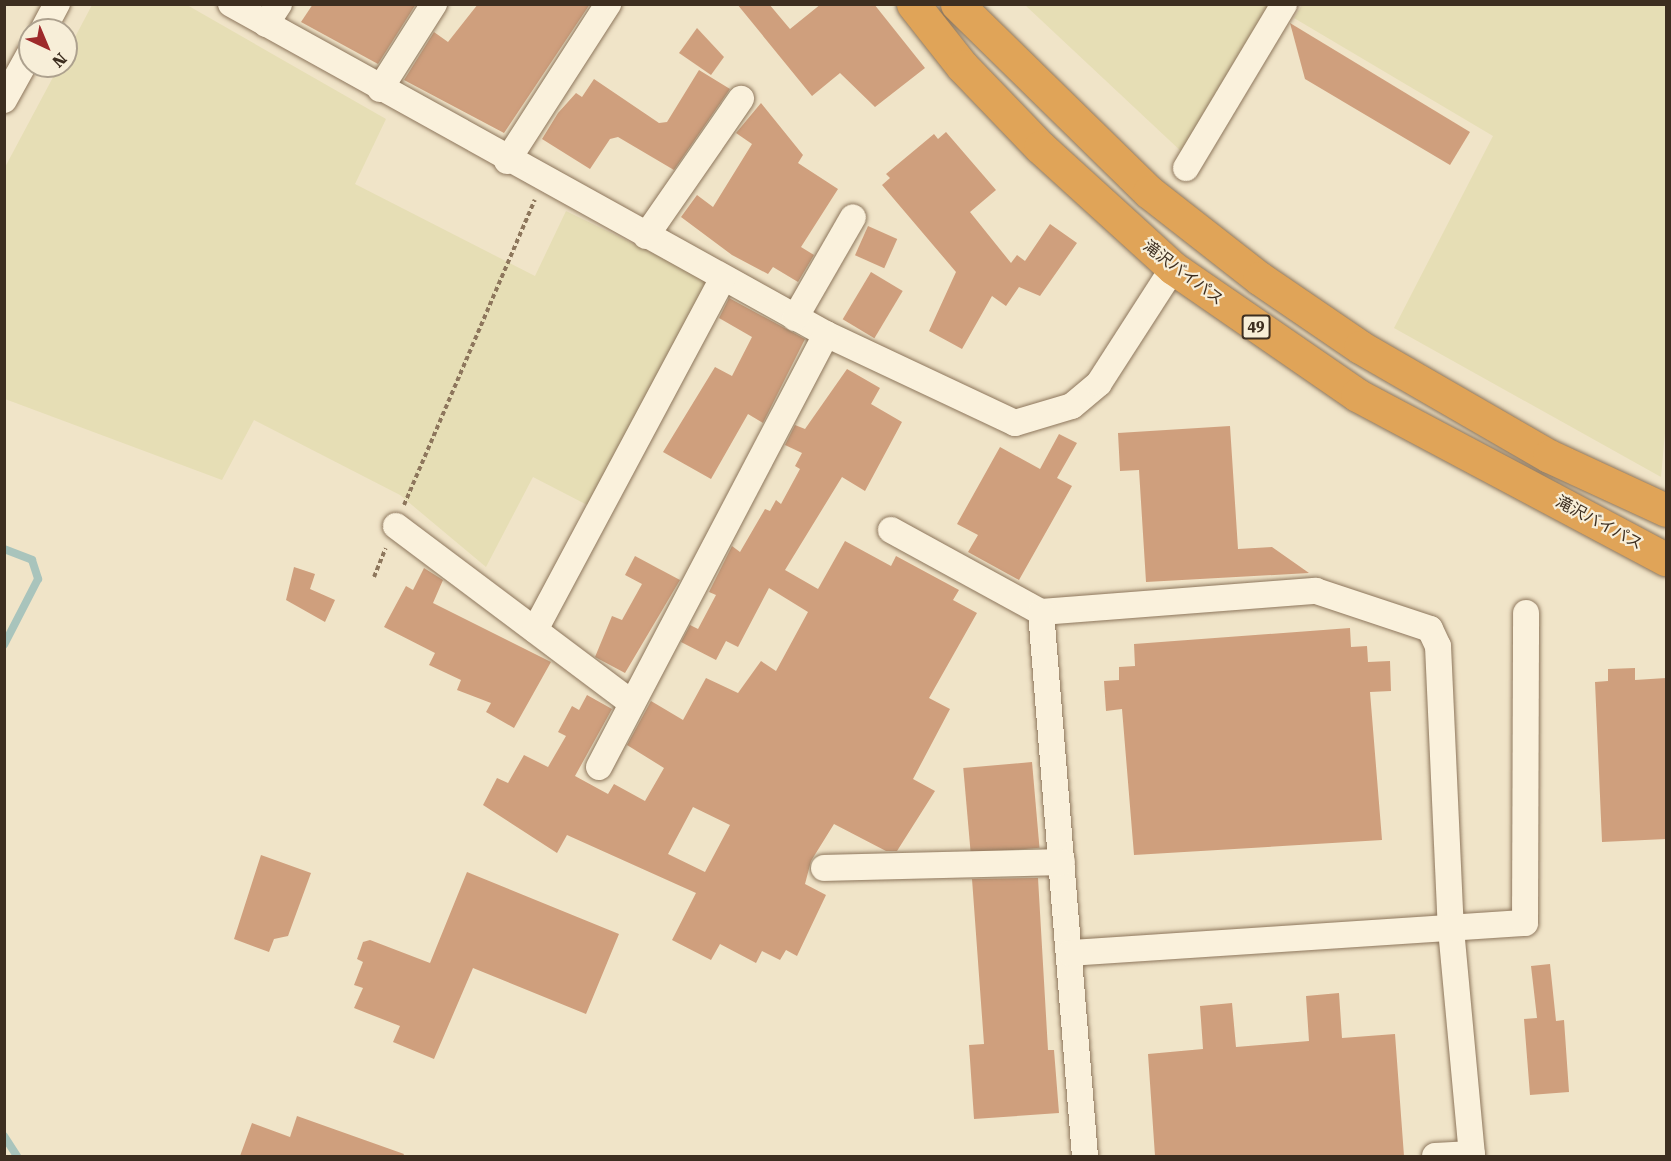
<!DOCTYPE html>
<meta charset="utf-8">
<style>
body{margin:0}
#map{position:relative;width:1671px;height:1161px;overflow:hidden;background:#f0e4c8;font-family:"Roboto Serif","Noto Sans JP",serif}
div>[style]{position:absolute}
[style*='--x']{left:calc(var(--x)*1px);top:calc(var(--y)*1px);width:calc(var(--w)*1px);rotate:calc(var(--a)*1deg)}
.farmland>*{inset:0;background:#e6deb5}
.stream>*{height:8px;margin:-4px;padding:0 4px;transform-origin:4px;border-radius:4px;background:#a9c4bc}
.building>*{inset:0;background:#cf9f7d;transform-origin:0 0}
.path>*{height:4px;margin-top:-2px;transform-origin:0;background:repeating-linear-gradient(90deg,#8d765c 0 4.5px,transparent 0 7.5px)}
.roads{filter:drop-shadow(0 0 2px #8d765c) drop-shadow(0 0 2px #8d765c)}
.minor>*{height:26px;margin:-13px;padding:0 13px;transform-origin:13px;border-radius:13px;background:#faf1dc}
.highway>*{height:33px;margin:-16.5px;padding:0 16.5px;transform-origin:16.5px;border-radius:16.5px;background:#e0a458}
span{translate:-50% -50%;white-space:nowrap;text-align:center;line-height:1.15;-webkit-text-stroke:4.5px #f7eed8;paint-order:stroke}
.shield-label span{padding:2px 4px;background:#f7eed8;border:2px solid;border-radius:4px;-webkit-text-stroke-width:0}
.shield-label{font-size:15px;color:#3d2e20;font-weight:700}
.street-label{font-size:16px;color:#3d2e20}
.frame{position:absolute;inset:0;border:6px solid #3d2e20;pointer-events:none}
.north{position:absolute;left:18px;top:18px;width:60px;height:60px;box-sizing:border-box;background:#f7eed8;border:2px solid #ada18e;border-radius:50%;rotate:136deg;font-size:16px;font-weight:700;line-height:24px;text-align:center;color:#3d2e20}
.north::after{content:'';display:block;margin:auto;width:21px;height:27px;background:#9e2a2b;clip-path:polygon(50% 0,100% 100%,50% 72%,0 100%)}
</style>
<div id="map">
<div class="farmland">
<div style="clip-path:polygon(92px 5px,187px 5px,386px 119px,355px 184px,535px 276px,566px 211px,714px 283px,593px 508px,533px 477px,486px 567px,400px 495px,254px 420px,222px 480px,5px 399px,4px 169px,59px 66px,66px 66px,66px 54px)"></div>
<div style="clip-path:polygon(1025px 5px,1271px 5px,1184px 154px)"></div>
<div style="clip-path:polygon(1302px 5px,1666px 5px,1666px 422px,1661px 477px,1394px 328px,1493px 136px,1294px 18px)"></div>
</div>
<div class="stream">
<div style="--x:4;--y:549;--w:30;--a:21"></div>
<div style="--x:32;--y:560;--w:20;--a:72"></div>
<div style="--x:38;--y:579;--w:74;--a:117.3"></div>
<div style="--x:4;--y:1136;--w:24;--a:57"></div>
</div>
<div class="building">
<div style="clip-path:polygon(313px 4px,416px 4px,378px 64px,301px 22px)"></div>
<div style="clip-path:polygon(478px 4px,590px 4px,504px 133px,404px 80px,434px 32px,448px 42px)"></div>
<div style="clip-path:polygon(737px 4px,769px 4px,790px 29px,821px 4px,874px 4px,925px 68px,875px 107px,840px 73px,812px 96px)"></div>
<div style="clip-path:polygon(1290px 23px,1470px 132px,1450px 165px,1305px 79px)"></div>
<div style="clip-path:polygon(697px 28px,724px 57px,711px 75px,679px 53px)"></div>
<div style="clip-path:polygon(699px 70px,730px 89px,674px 170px,618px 137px,610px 139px,590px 169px,542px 139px,558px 113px,576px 93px,582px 97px,594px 79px,659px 123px,667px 122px)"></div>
<div style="clip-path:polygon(761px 103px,803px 155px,798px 163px,838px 189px,801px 247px,814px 255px,798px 282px,773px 267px,768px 274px,732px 255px,681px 217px,697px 195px,713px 207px,752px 144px,736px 133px)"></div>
<div style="clip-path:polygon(946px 132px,996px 190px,970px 212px,1011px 263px,1017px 255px,1025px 261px,1050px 224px,1077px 243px,1040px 296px,1019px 287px,1006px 306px,992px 296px,962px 349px,929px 331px,956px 272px,882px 185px,890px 178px,886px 174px,934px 134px,938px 139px)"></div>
<div style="left:868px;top:226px;width:32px;height:32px;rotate:24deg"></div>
<div style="left:871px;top:272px;width:37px;height:55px;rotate:31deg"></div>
<div style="clip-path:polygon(729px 298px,805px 339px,763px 423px,748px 414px,711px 479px,663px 452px,715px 367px,732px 376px,752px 337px,719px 318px)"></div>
<div style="clip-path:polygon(evenodd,847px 369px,880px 388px,871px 404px,902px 422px,865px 491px,842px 477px,785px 570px,818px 589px,845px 541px,891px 566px,896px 556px,959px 590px,953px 600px,977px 613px,929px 698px,950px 709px,913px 779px,935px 791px,897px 851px,886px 851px,834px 824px,811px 861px,805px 884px,826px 895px,797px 956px,786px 950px,780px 960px,762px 951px,756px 963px,720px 944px,711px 960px,672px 940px,696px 893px,567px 835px,557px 853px,483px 805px,497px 778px,508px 783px,524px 755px,548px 767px,566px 736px,558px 732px,572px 706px,579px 710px,587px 695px,612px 709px,575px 776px,608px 794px,614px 784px,645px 801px,664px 768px,627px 745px,651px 701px,683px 720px,706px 678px,738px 693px,761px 661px,776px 671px,808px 612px,769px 588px,738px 647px,726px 641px,716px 660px,681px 642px,690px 625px,698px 629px,716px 595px,709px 592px,732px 546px,740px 552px,765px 509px,770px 511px,776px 500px,781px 504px,800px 469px,795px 466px,802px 453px,785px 445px,795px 425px,805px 429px,847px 369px,693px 807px,730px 825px,705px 872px,668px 854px,693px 807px)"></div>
<div style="clip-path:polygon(1230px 426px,1238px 549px,1272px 547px,1309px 573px,1146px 582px,1139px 470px,1120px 471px,1118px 433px)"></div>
<div style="clip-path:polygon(1059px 434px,1077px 443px,1057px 478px,1072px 486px,1019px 580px,968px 552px,978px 535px,957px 524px,1000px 447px,1040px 469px)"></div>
<div style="clip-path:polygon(635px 556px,680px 580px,625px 673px,595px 657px,612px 616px,622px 620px,642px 584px,625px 575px)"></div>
<div style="clip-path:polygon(294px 567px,315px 574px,310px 589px,335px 600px,325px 622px,286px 600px)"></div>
<div style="clip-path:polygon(424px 568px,443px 580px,433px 603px,551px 662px,514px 728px,486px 712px,491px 703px,457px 690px,461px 680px,429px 665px,435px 653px,384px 627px,406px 586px,413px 590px)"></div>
<div style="clip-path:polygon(1350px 628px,1351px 647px,1367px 646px,1368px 662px,1390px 661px,1391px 691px,1370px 692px,1382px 840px,1134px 855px,1122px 709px,1106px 711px,1104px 681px,1119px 680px,1119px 667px,1135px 666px,1134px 644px)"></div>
<div style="clip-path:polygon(1635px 668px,1635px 680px,1666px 678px,1666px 839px,1602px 842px,1595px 682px,1608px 681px,1608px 669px)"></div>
<div style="left:1032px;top:762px;width:86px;height:69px;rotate:85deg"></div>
<div style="clip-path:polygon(261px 855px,311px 873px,288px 936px,274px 939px,269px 952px,234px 939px)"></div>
<div style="clip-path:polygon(467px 872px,619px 934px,586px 1014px,473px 968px,434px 1059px,393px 1042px,400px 1026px,354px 1008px,363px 988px,354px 985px,363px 962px,357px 959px,363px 942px,370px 940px,430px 963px)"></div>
<div style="clip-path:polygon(1038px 878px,1048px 1050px,1054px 1050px,1059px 1113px,974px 1119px,969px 1045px,984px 1044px,972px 879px)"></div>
<div style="clip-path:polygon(1550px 964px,1556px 1021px,1564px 1020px,1569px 1092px,1530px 1095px,1524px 1019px,1537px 1018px,1531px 966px)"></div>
<div style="clip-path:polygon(1339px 993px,1342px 1038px,1395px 1034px,1404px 1156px,1155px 1156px,1148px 1054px,1203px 1049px,1200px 1006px,1232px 1003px,1236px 1047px,1309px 1041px,1306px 996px)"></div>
<div style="clip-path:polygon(297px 1116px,404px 1154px,403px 1156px,240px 1156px,252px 1123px,290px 1137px)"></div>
</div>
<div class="path">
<div style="--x:404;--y:505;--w:332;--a:-66.8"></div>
<div style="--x:374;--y:577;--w:31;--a:-68"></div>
</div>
<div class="roads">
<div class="minor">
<div style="--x:231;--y:4;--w:680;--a:29.01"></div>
<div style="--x:826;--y:334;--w:209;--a:25.2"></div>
<div style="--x:1015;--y:423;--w:59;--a:-16.6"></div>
<div style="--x:1072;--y:406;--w:35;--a:-40"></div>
<div style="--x:1099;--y:383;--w:137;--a:-57.2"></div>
<div style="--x:266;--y:24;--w:24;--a:-57"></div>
<div style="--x:43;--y:30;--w:30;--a:-62"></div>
<div style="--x:380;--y:89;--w:101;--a:-57.6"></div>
<div style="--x:4;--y:100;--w:54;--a:-61"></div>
<div style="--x:507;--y:161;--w:187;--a:-57.2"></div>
<div style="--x:1186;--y:168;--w:191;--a:-59.1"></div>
<div style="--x:646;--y:236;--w:167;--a:-55.3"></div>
<div style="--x:795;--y:318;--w:116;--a:-60.1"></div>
<div style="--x:396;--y:526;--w:295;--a:36.9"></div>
<div style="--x:891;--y:530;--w:171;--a:28.7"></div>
<div style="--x:1041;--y:612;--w:276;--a:-4.4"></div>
<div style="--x:1316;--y:591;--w:120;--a:18.4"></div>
<div style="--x:1430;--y:629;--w:19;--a:65"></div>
<div style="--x:1438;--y:646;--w:283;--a:87.4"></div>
<div style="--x:1451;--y:929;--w:228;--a:84.7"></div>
<div style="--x:1041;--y:612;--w:546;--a:85.38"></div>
<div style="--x:535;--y:630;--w:399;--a:-61.9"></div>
<div style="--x:599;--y:767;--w:489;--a:-62.3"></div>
<div style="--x:824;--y:868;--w:238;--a:-1.4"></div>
<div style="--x:1070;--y:953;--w:456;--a:-3.8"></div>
<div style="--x:1525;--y:923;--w:310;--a:-89.8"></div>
<div style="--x:1435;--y:1156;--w:37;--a:-3"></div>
</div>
<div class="highway">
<div style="--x:913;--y:4;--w:79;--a:51.7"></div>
<div style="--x:962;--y:66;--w:112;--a:46.1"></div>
<div style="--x:1040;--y:147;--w:180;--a:42.3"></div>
<div style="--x:1173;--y:268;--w:224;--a:34.6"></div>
<div style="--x:1357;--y:395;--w:350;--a:28"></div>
<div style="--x:957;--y:4;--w:269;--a:44.4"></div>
<div style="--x:1149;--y:192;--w:140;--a:38"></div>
<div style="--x:1259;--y:278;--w:122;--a:34.3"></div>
<div style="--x:1360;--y:347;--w:218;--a:30"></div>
<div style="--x:1549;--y:456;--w:129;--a:24.8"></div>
</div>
</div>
<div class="shield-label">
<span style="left:1256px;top:327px">49</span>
</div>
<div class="street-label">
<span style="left:1183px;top:273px;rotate:37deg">滝沢バイパス</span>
<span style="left:1599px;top:523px;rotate:28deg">滝沢バイパス</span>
</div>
<div class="frame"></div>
<div class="north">N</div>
</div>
